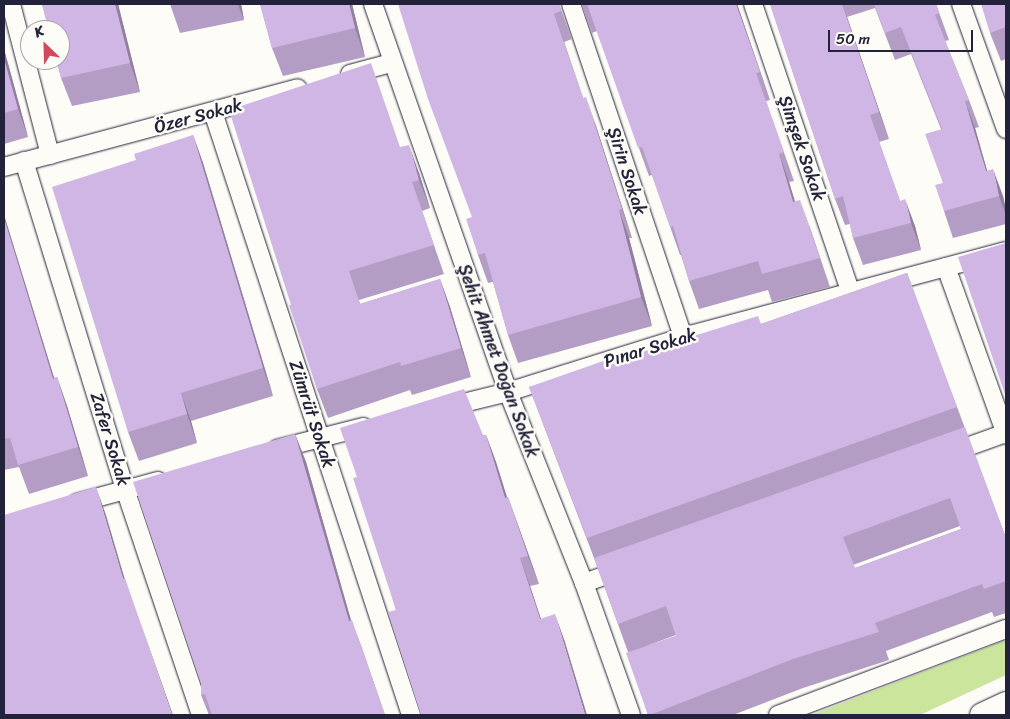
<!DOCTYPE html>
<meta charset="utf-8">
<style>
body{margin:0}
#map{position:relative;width:1010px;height:719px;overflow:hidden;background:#fdfcf7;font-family:Sriracha,sans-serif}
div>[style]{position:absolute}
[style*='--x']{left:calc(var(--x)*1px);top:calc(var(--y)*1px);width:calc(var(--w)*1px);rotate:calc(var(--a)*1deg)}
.green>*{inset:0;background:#cbe69c}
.roads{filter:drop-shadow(0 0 1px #22223b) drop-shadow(0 0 1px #22223b)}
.street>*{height:18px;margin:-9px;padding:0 9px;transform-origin:9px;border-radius:9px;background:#fdfcf7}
.secondary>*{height:25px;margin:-12.5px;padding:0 12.5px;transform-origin:12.5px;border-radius:12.5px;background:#fdfcf7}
.wall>*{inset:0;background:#b39dc4}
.shaded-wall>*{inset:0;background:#927fa0}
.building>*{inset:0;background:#d0b6e4}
span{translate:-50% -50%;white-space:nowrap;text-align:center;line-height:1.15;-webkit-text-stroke:5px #fdfcf7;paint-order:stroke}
.street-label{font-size:18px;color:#22223b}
.frame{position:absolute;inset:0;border:5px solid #22223b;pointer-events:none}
.north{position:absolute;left:20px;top:20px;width:50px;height:50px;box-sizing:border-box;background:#fdfcf7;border:1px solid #a5a5ac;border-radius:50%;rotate:336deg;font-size:14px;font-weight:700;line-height:20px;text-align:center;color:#22223b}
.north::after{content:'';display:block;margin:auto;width:18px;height:22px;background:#d1495b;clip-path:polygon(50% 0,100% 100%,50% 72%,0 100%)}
.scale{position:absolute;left:828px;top:30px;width:145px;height:22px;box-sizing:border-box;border:2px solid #22223b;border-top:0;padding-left:6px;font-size:15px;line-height:18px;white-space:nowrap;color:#22223b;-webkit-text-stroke:4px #fdfcf7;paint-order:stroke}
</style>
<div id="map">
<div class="green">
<div style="clip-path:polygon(1006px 640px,1006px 675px,920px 715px,811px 715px)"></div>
</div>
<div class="roads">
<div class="street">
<div style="--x:11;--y:4;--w:156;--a:75.5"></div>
<div style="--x:373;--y:4;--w:411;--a:70.8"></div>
<div style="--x:508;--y:392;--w:206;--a:68.3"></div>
<div style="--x:584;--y:583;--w:140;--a:70.4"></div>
<div style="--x:571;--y:4;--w:351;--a:71.4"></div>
<div style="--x:753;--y:4;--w:305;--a:71.3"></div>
<div style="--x:961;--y:4;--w:133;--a:70.2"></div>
<div style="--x:350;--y:74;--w:42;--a:-15"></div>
<div style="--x:213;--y:112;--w:635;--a:71.82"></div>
<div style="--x:24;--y:161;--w:343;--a:72.9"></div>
<div style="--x:125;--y:489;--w:238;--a:71.4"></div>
<div style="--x:4;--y:167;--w:304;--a:-15"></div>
<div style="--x:946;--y:267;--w:178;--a:70.3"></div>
<div style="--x:447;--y:407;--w:63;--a:-13.8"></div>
<div style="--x:508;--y:392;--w:183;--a:-17.4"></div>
<div style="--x:683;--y:337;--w:334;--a:-14.9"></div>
<div style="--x:277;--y:449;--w:89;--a:-14.3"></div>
<div style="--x:950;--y:453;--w:59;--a:-19.7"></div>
<div style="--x:77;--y:503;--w:84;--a:-15.2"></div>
<div style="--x:584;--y:583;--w:42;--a:-19.3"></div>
<div style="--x:778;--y:715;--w:244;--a:-20.7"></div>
</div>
<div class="secondary">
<div style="--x:982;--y:715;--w:26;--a:-25"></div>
</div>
</div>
<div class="wall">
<div style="clip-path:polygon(42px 4px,118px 4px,140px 92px,72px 106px,61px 78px)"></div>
<div style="clip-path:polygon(170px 4px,241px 4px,244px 20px,180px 33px)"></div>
<div style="clip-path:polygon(260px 4px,352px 4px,365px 57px,283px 76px,272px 48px)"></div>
<div style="clip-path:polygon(463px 4px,559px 4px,572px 39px,564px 42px,583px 98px,596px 126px,632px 238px,629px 238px,652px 326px,518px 363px,508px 335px,493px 282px,488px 283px,478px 255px,472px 217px)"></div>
<div style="clip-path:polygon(581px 4px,737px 4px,770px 100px,766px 101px,794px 181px,789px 182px,795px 201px,810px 228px,830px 287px,772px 302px,768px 290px,699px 309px,689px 281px,681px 255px,680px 255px,652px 175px,649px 176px,597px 31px,592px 33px)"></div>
<div style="clip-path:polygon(770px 4px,936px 4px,949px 40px,945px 41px,969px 100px,979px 127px,975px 128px,987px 171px,1003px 196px,1006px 210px,1006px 224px,953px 238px,944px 211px,941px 129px,911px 54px,895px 60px,875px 8px,847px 17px,889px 139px,879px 142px,900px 201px,915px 226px,921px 250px,863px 265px,853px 238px,850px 224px,845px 225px,835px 199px)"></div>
<div style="clip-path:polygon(1006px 4px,1006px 59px,1001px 61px,990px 33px)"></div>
<div style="clip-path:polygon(4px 49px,28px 137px,4px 144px)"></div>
<div style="clip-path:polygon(193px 135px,203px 163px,273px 396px,191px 421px,197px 443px,139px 461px,128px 432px,136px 160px)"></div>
<div style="clip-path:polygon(400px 147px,419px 173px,430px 208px,422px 211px,444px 274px,359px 300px,360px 304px,440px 279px,450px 307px,471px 377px,412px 395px,410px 390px,328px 418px,317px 389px,291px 305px)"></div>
<div style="clip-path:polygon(4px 215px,9px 231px,54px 378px,57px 377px,67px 406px,88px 476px,29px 494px,19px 467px,4px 470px)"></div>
<div style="clip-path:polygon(evenodd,907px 273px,1006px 538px,1006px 613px,994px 617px,992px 612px,886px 651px,889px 660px,803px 688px,733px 715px,648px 715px,628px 652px,594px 558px,529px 387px,610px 362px,761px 324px,907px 273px,960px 526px,961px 529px,855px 568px,853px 565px,960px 526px,907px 273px,676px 635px,676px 636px,641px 648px,676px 635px)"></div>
<div style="clip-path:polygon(295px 434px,306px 462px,351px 620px,362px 648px,385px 715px,209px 715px,201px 695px)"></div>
<div style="clip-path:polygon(486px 435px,496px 462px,507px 498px,508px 497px,539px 584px,530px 586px,541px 619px,565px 642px,396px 610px,357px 477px)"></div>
</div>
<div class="shaded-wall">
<div style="clip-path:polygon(115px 4px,118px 4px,140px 92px,130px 63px)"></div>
<div style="clip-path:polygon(238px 4px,241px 4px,244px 20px)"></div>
<div style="clip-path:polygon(349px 4px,352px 4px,365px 57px,355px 28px)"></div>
<div style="clip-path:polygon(736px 4px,737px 4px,770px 100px,760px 72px)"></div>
<div style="clip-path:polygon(842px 4px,847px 17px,889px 139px,879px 112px)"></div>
<div style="clip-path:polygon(554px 14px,564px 42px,593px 127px,583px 98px)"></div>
<div style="clip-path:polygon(4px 49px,28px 137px,18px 109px,4px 59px)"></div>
<div style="clip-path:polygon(586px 97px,596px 126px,632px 238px,622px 209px)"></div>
<div style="clip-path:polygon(965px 101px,975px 128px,995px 198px,986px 171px)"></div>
<div style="clip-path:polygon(193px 135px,203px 163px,273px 396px,263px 368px)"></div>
<div style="clip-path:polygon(409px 145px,419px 173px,430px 208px,419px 180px)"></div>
<div style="clip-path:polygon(779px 154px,789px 182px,803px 230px,793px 202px)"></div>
<div style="clip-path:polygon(993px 169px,1003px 196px,1006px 210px,1006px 215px,999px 196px)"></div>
<div style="clip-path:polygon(905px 199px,915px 226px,921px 250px,911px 223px)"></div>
<div style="clip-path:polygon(800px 200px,810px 228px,830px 287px)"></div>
<div style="clip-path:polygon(619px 210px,629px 238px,652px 326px,641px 297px)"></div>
<div style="clip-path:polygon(4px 215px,9px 231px,63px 407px,53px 379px,4px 218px)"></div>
<div style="clip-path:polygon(440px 279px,450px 307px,471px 377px,461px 348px)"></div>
<div style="clip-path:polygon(57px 377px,67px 406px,88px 476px,78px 447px)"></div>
<div style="clip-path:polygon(181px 393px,191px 421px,197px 443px,187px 414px)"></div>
<div style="clip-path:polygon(295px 434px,306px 462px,359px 649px,349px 621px)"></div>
<div style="clip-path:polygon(486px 435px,496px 462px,516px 526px,505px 498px)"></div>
<div style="clip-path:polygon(96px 487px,106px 515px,133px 607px,123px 579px)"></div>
<div style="clip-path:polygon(508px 497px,518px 525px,539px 584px,528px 556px)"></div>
<div style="clip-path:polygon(520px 558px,530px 586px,550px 647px,540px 619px)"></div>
<div style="clip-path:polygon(125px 578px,135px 607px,173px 715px,172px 715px)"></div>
<div style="clip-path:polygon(555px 614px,565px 642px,587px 715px,585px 715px)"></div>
</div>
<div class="building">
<div style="clip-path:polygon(42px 4px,115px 4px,130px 63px,61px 78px,57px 60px,60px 60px,60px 30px,49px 30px)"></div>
<div style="clip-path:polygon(260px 4px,349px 4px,355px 28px,272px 48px)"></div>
<div style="clip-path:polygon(398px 4px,462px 4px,462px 5px,465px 4px,559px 4px,561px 11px,554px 14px,583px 98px,586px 97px,622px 209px,619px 210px,641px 297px,508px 335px,485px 253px,478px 255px,466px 219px,472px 217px,428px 99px)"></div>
<div style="clip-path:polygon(587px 4px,736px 4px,760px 72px,756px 73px,784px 152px,779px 154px,793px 202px,800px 200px,820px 258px,762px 274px,758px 261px,689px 281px,673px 226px,670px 227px,642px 147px,638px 148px)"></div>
<div style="clip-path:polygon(770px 4px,842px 4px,879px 112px,870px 115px,900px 201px,905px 199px,911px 223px,853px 238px,843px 196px,835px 199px)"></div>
<div style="clip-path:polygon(874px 4px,936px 4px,939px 13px,935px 15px,969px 100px,965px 101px,986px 171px,993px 169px,999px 196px,944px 211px,935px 185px,943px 183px,925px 134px,942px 129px,901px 27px,885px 33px)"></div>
<div style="clip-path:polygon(981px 4px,1006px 4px,1006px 27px,990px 33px)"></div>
<div style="clip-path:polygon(4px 59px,18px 109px,4px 113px)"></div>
<div style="clip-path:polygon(371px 63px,400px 147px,409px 145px,419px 180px,412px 182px,434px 245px,349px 271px,360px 304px,440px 279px,461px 348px,401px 366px,400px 362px,317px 389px,289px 305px,291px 305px,229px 110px)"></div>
<div style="clip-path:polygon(193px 135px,263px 368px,181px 393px,187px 414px,128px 432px,52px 187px,136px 160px,134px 154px)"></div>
<div style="clip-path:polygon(4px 218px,53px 379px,57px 377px,78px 447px,18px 465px,10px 438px,4px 439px)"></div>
<div style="clip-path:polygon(1006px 243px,1006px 397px,958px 257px)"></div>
<div style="clip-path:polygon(907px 273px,957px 407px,587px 538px,529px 387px,609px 359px,610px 362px,758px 316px,761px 324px)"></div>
<div style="clip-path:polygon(464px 389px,483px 435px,486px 435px,505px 498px,508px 497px,528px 556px,520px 558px,540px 619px,555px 614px,585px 715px,421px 715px,388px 612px,396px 610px,353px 478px,357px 477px,340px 428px)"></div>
<div style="clip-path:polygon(evenodd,965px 427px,1006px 538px,1006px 581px,984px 589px,982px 584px,875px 623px,879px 632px,793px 659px,650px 715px,648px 715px,626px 653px,676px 636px,666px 606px,618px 624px,594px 558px,965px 427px,950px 498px,961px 529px,855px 568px,843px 537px,950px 498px)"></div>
<div style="clip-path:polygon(295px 434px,349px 621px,352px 620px,385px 715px,212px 715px,205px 694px,201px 695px,201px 683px,133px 482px)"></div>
<div style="clip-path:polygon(96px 487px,123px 579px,125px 578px,172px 715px,4px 715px,4px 515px)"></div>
</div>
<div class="street-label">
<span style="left:198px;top:116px;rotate:-15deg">Özer Sokak</span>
<span style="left:802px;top:148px;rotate:71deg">Şimşek Sokak</span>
<span style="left:627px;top:171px;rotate:72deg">Şirin Sokak</span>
<span style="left:650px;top:348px;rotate:-17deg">Pınar Sokak</span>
<span style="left:498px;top:361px;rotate:70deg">Şehit Ahmet Doğan Sokak</span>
<span style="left:312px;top:414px;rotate:72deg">Zümrüt Sokak</span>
<span style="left:110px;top:439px;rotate:73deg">Zafer Sokak</span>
</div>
<div class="frame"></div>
<div class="north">K</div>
<div class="scale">50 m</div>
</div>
